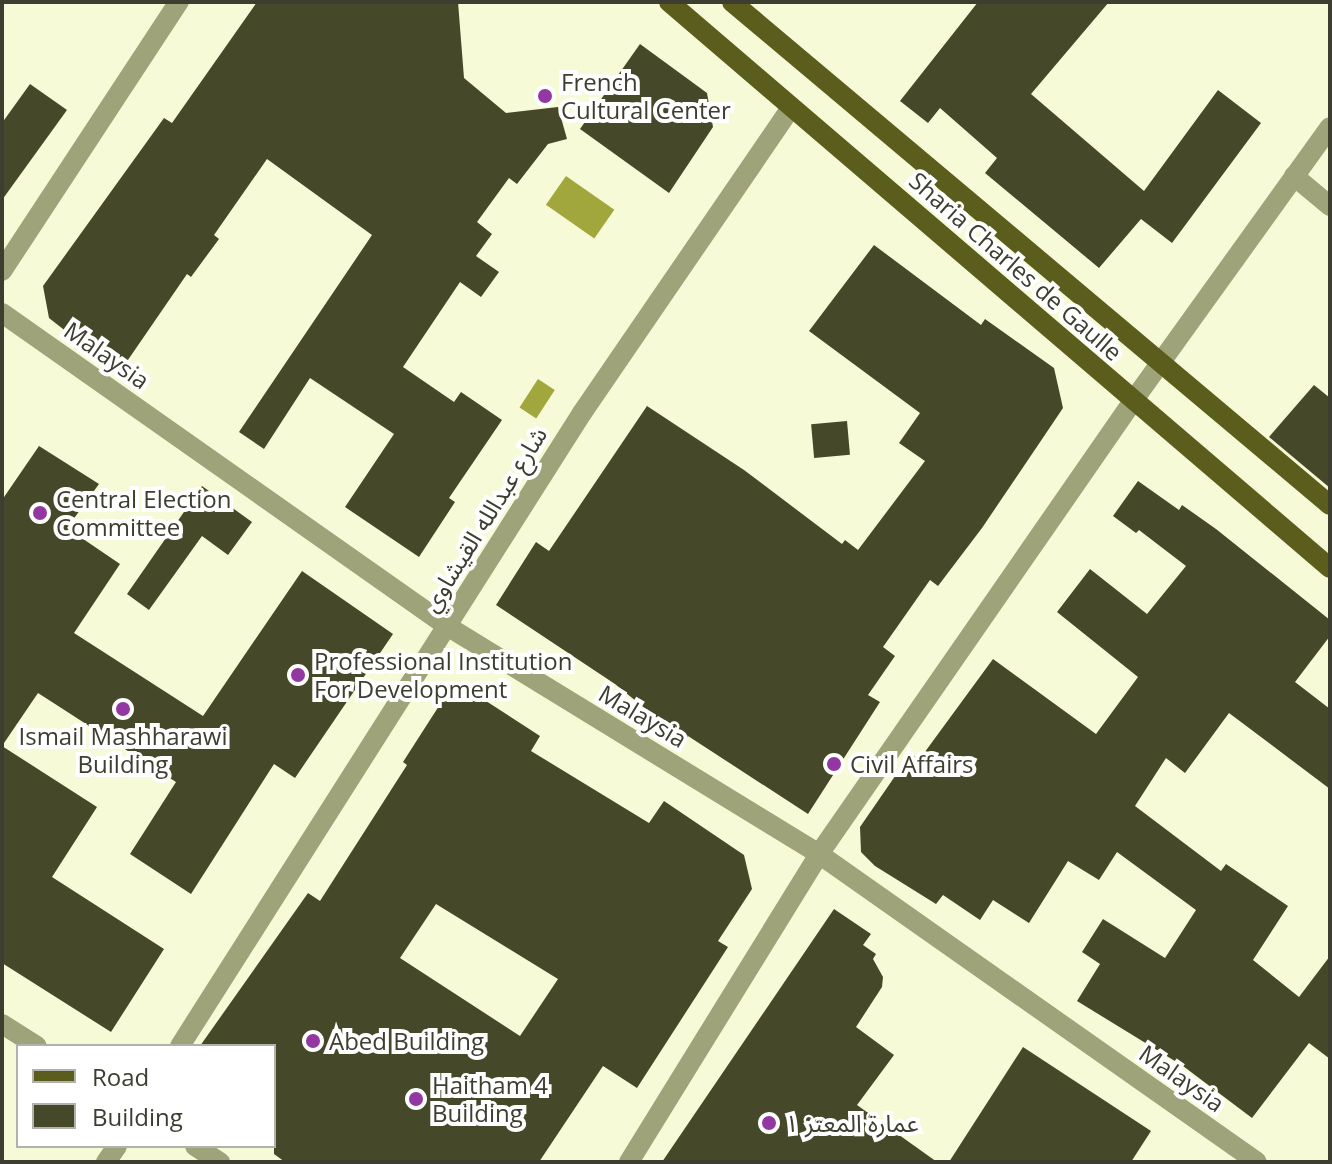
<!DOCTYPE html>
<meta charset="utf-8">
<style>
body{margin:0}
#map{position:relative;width:1332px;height:1164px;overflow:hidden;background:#f6fad6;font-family:"Open Sans","Noto Sans Arabic",sans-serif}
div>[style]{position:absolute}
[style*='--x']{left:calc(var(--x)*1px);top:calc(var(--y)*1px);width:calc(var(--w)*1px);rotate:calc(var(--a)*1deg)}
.water>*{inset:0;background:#a2a73d;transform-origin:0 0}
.building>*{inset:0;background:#46482a;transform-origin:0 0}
.minor>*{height:20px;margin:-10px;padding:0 10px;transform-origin:10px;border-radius:10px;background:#9fa379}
.major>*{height:20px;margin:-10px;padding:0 10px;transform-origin:10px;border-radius:10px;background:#5a5d1b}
.dots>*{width:22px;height:22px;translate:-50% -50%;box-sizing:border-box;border:4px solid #fff;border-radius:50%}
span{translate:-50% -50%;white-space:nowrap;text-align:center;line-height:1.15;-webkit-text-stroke:8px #fff;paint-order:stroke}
.poi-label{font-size:24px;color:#3d3e30}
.left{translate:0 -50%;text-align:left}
.street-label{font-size:24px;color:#3d3e30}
.frame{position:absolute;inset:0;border:4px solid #3d3e30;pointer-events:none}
.legend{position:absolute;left:16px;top:1044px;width:260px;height:104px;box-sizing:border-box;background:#fff;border:2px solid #b1b2ac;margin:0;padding:10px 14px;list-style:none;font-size:24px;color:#3d3e30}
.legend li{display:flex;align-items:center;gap:16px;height:40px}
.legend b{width:40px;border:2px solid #b1b2ac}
</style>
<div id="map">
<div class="water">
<div style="left:566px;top:176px;width:59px;height:35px;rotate:35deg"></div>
<div style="left:538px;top:379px;width:20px;height:34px;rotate:33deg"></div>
</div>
<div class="building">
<div style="clip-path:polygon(257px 2px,458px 2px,464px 78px,506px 113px,558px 107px,567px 139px,548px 144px,517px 184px,509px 178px,477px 222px,492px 234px,476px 256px,499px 272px,481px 297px,460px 282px,403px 367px,454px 402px,461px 392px,502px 420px,449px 498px,455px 502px,419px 557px,345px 507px,394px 434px,310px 378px,264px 449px,239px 432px,372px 235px,267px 159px,214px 235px,219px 239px,191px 277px,187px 274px,119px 373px,49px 318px,43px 286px,164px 118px,172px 123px)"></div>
<div style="clip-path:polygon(978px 2px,1109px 2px,1031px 94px,1144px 191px,1218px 90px,1261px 123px,1172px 243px,1141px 219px,1099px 268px,985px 173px,997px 158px,940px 108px,928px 123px,900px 101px)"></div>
<div style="clip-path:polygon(640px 44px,707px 93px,713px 127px,669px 193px,580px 129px)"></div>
<div style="clip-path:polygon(30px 84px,67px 110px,2px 200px,2px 123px)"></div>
<div style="clip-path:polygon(874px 245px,981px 325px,985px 319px,1054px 368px,1063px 408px,982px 528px,938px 586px,930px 580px,883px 647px,895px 656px,868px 695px,880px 702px,808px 814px,688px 736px,685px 741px,615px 684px,496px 605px,536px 542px,549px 551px,647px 406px,744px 470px,842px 544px,845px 540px,858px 550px,925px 461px,899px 443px,920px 413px,809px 331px)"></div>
<div style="clip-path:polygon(1314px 385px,1330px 398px,1330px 488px,1269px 437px)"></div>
<div style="left:847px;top:421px;width:34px;height:36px;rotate:85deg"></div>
<div style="clip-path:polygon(39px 446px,99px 484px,67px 528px,120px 564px,74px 633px,203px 716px,302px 571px,393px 634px,295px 778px,274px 764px,191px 894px,130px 854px,176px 782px,38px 693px,2px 746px,97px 807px,52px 877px,164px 949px,111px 1032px,2px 963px,2px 500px)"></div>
<div style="clip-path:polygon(1138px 481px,1179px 510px,1182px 505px,1216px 529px,1330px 620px,1330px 636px,1295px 682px,1330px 709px,1330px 789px,1229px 713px,1185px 773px,1166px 758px,1135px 806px,1221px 871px,1226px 864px,1288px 906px,1253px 960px,1299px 997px,1330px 956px,1330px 1059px,1309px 1043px,1252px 1118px,1183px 1066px,1077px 1001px,1100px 964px,1082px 952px,1103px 919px,1165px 958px,1196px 910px,1117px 852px,1099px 880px,1068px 861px,1029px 923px,993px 900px,980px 920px,943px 895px,936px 904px,875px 866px,861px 852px,860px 827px,911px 753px,919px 760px,993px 659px,1096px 734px,1138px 677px,1057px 612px,1090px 569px,1147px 614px,1186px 566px,1139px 530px,1136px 533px,1113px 516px)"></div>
<div style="clip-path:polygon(202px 486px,252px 522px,228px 555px,202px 536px,149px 610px,127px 594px)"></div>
<div style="clip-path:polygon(evenodd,455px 681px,540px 736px,531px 751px,649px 823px,664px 801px,744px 855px,752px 889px,718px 941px,728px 947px,637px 1088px,603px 1066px,539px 1162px,285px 1162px,274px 1154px,274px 1046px,200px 1046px,308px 893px,320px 901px,407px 765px,403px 762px,455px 681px,436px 904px,558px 979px,520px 1036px,400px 958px,436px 904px)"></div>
<div style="clip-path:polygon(834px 909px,871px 934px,863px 945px,876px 954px,873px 959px,883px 977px,882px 987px,856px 1027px,894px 1055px,857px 1105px,937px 1162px,662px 1162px)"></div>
<div style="clip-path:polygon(1023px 1047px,1151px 1131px,1131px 1162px,949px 1162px)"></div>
</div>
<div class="minor">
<div style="--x:1294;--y:176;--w:47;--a:39.8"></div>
<div style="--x:2;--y:271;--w:322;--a:-56.7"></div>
<div style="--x:2;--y:313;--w:544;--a:35.12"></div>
<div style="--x:447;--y:626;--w:436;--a:31.5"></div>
<div style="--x:819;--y:854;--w:535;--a:35.11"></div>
<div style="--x:2;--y:1024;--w:41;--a:32.2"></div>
<div style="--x:180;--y:1046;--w:750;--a:-57.58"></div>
<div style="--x:582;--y:413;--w:370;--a:-55.6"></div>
<div style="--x:195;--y:1146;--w:30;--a:33"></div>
<div style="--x:106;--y:1162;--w:19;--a:-55"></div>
<div style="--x:629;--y:1162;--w:362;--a:-58.3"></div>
<div style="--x:819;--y:854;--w:551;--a:-55.27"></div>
<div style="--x:1133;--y:401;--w:337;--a:-54.3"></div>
</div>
<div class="major">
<div style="--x:669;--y:2;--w:870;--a:40.57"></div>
<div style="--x:732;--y:2;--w:781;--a:40.07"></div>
</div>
<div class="dots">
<div style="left:545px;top:96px;background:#9337a2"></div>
<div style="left:40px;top:513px;background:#9337a2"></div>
<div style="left:298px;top:675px;background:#9337a2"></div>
<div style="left:123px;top:709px;background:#9337a2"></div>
<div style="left:834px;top:764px;background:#9337a2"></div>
<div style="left:313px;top:1041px;background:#9337a2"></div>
<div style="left:416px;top:1099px;background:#9337a2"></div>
<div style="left:769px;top:1123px;background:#9337a2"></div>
</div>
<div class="poi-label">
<span class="left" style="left:561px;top:96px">French<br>Cultural Center</span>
<span class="left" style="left:56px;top:513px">Central Election<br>Committee</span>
<span class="left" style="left:314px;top:675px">Professional Institution<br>For Development</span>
<span style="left:123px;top:750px">Ismail Mashharawi<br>Building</span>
<span class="left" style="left:850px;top:764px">Civil Affairs</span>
<span class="left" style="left:329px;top:1041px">Abed Building</span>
<span class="left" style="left:432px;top:1099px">Haitham 4<br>Building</span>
<span class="left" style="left:785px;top:1123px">عمارة المعتز ١</span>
</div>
<div class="street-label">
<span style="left:1016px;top:266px;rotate:41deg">Sharia Charles de Gaulle</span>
<span style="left:107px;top:355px;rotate:35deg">Malaysia</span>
<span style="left:484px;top:519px;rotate:-58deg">شارع عبدالله القيشاوي</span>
<span style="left:643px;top:716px;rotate:31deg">Malaysia</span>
<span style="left:1182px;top:1078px;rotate:35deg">Malaysia</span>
</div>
<div class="frame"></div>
<ul class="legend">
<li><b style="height:10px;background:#5a5d1b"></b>Road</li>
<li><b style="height:22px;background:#46482a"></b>Building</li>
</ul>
</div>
